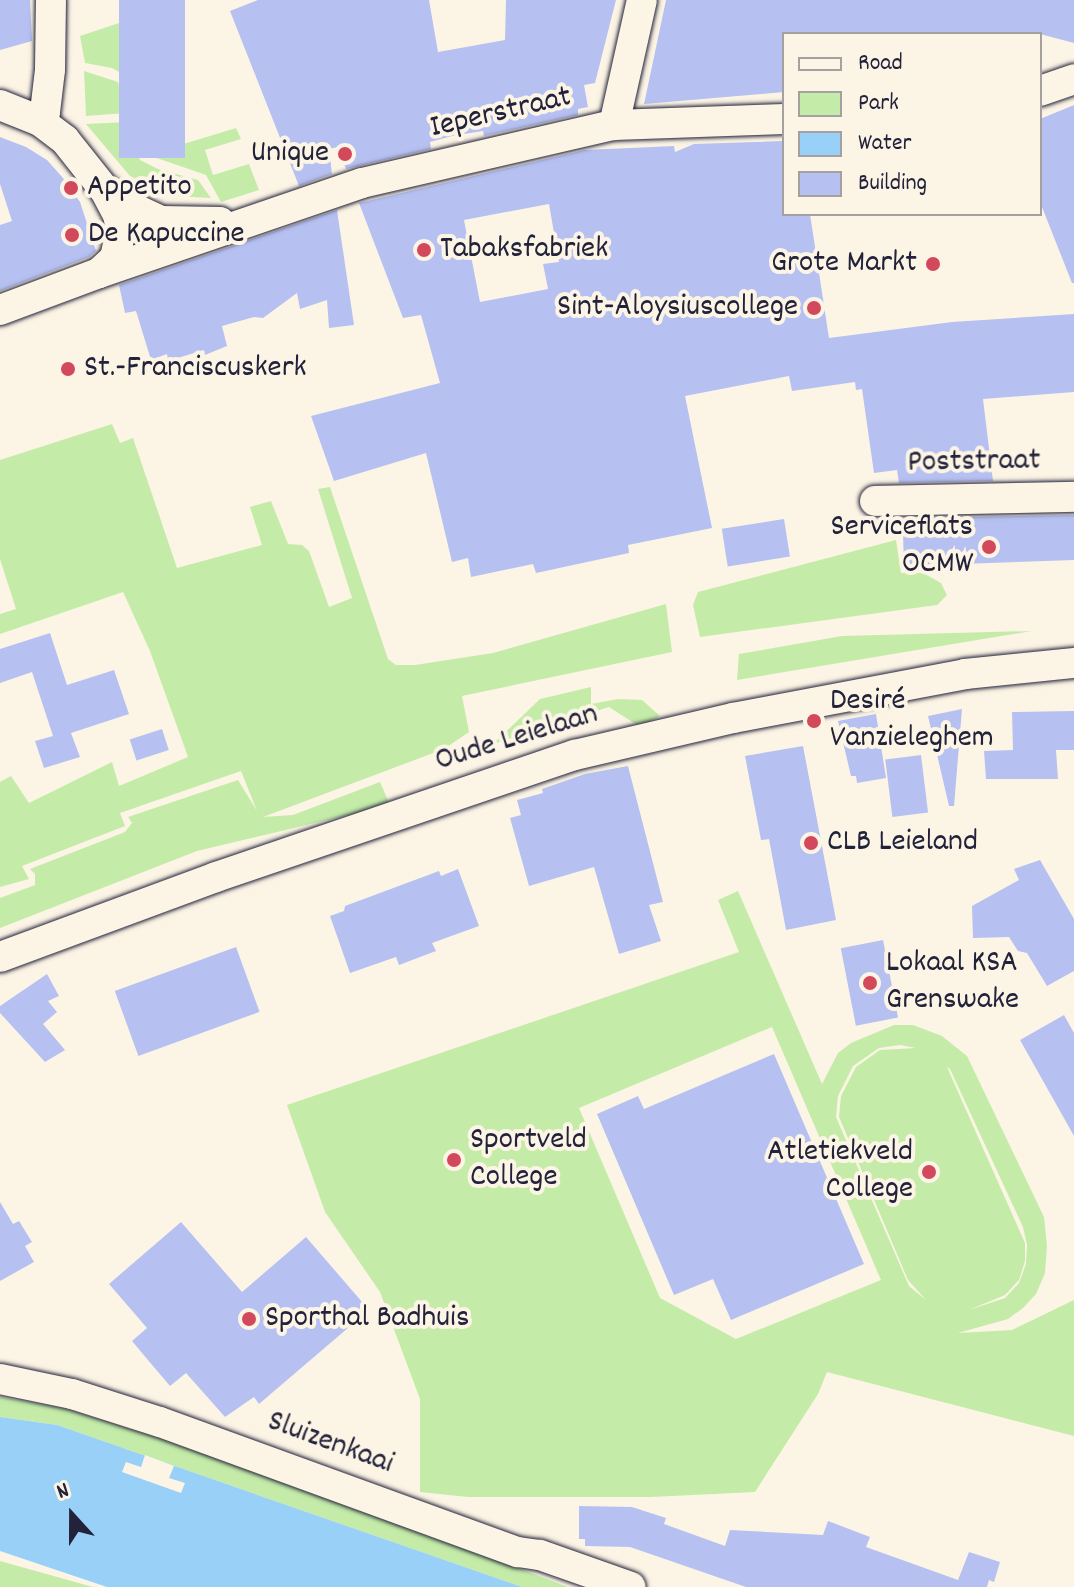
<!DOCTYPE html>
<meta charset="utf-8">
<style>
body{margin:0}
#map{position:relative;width:1074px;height:1587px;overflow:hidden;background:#fcf5e5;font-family:Dekko,sans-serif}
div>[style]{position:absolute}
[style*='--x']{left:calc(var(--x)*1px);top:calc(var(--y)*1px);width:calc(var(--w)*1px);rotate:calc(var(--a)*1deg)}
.green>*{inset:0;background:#c4eca8}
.water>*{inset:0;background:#98d0f7}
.pier>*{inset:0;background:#fcf5e5}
.building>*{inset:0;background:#b6c1f2;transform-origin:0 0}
.roads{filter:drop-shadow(0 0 2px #22223b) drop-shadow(0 0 2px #22223b)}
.minor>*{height:30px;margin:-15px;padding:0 15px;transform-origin:15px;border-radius:15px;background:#fcf5e5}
.dots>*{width:22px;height:22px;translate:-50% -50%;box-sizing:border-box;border:4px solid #fcf5e5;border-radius:50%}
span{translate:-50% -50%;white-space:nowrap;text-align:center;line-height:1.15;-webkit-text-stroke:8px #fcf5e5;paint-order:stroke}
.street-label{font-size:32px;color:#22223b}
.poi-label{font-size:32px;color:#22223b}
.right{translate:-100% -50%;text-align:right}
.left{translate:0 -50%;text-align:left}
.legend{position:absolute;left:782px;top:32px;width:260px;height:184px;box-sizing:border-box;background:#fcf5e5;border:2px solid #a5a1a1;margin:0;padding:10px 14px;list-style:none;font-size:24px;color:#22223b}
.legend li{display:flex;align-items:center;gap:16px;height:40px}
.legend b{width:40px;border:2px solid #a5a1a1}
.north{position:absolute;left:32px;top:1475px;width:80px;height:80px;-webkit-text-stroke:6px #fcf5e5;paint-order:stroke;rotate:339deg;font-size:22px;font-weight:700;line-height:32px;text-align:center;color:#22223b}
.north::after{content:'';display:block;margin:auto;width:28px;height:36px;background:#22223b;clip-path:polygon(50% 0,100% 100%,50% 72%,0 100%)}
</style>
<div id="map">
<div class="green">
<div style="clip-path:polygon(125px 21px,164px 150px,236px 128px,241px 139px,205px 150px,213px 175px,249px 164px,259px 190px,221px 202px,206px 175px,148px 155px,141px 141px,126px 76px,112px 68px,85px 63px,80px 36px)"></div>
<div style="clip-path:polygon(84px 71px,118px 82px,126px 113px,86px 116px)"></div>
<div style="clip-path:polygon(127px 122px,140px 160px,158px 169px,198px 180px,211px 198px,173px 196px,130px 176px,86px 124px)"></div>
<div style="clip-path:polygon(112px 424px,120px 443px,133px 438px,177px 568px,262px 545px,250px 507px,271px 501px,288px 544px,302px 545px,309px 551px,329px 607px,352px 598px,318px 489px,330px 487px,388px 659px,396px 665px,415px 665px,493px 653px,666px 604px,672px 652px,462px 696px,469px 732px,444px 749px,263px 817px,293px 815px,380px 782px,390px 805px,197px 851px,0 928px,0 898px,35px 885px,35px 874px,30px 869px,125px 832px,132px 823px,128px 817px,238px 780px,257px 811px,241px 771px,120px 813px,125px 826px,22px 866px,29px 879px,0 887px,0 782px,11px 776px,29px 803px,112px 762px,119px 786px,188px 757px,150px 651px,123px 592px,0 634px,0 614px,16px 609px,0 559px,0 460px)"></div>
<div style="clip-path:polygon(896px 540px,901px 573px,923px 573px,941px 583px,947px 595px,937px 605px,700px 637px,693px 605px,698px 592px)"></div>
<div style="clip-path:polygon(1032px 631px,737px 680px,739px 654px,842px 636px)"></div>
<div style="clip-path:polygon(591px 687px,591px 704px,618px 699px,642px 700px,660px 716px,640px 727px,609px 707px,493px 744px,540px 699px)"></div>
<div style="clip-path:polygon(evenodd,738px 891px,822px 1084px,838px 1053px,851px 1043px,894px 1025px,913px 1025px,942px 1036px,967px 1056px,1044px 1217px,1047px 1246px,1045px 1273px,1036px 1294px,1023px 1308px,1008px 1319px,958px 1333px,1012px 1330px,1074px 1300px,1074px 1436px,827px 1372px,818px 1394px,755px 1492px,651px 1497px,468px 1497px,420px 1492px,420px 1399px,380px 1292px,325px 1212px,287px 1105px,739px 952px,718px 900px,738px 891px,772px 1027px,881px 1280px,736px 1339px,660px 1298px,579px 1108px,772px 1027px,738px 891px,900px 1045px,916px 1048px,880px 1050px,856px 1067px,841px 1096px,839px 1117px,908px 1280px,926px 1300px,909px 1286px,836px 1117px,838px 1096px,853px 1066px,879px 1048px,900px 1045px,738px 891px,947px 1067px,950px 1069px,1023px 1227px,1027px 1245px,1026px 1264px,1019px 1283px,1005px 1298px,969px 1310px,1005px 1295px,1019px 1280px,1025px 1261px,1025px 1243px,947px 1067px)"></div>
<div style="clip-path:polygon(0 1397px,63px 1408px,258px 1469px,568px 1587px,522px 1587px,57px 1425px,0 1417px)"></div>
<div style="clip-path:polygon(0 1561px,93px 1587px,0 1587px)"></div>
</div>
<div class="water">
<div style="clip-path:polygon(0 1417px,57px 1425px,522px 1587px,107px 1587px,0 1551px)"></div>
</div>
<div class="pier">
<div style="clip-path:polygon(145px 1455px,174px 1466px,169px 1478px,185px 1483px,181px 1493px,122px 1472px,126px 1462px,141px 1467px)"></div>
</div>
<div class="building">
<div style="clip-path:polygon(0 0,30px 0,32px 41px,0 50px)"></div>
<div style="left:119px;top:0;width:66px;height:158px"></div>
<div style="clip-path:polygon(258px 0,429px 0,438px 52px,505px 40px,506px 0,616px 0,595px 83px,584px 85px,588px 107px,578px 109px,578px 115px,484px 136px,483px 131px,452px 136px,430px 142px,431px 149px,346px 169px,338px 147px,329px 149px,332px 174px,299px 186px,230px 11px)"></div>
<div style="clip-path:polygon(666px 0,1074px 0,1074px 43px,1040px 34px,784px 34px,784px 92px,644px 104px)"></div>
<div style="clip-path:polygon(1074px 105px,1074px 283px,1072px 283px,1040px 202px,1040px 119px)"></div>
<div style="clip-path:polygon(0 137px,26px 147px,47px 160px,63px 178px,80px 202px,96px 251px,89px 257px,0 291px,0 225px,12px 221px,0 184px)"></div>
<div style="clip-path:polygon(evenodd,784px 141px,784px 214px,810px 214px,829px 338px,952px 322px,1074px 314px,1074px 392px,983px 399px,993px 481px,899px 483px,897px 470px,874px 473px,862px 389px,856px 390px,855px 382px,792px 391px,789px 376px,685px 396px,712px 528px,628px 545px,629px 553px,536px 573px,533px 564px,471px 577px,468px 558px,452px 562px,426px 453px,334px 481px,311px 416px,440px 383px,421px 315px,403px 318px,359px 203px,585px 150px,674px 146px,675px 152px,694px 144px,784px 141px,549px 204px,559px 262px,543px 264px,548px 289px,480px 302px,464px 220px,549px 204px)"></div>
<div style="clip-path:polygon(337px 210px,354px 325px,329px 328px,327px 300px,300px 309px,297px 293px,263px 318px,254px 317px,222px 326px,227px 346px,205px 355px,204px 350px,168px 361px,167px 354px,151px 360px,136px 311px,125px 313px,119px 285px)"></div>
<div style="clip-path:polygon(1074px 515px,1074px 560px,904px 566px,903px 534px,917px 533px,916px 518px)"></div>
<div style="left:784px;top:519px;width:38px;height:63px;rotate:81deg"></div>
<div style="clip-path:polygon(50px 633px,67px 685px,114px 670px,129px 714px,71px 733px,80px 757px,44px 768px,35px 741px,53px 736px,32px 672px,0 683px,0 649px)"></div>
<div style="clip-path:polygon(962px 709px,954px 806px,949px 806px,928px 716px)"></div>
<div style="clip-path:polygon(1074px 711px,1074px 750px,1056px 750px,1058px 779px,986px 779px,984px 751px,1013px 750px,1012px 712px)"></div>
<div style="clip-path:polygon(876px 714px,886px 778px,857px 783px,856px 776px,851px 776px,838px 721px)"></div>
<div style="left:162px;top:729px;width:22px;height:34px;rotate:72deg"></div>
<div style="clip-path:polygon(803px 746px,836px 920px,786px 930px,769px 839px,761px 840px,745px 756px)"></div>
<div style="left:921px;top:755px;width:58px;height:36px;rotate:83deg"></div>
<div style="clip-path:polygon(628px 766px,663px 902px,649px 905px,661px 941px,619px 954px,594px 867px,529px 886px,510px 818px,521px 815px,517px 800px,543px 793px,542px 789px,585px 774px)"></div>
<div style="clip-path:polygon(1040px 860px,1074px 919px,1074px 971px,1047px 986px,1027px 953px,1018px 951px,1009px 937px,973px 938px,972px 906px,1019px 880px,1014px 869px)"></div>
<div style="clip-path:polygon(458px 869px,479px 926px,432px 943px,436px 951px,399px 965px,396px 957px,350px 973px,330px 916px,344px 911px,345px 906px,439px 871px,441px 876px)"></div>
<div style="left:883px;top:940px;width:79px;height:43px;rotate:79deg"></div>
<div style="left:236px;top:947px;width:69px;height:129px;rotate:70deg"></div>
<div style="clip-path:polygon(47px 974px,59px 996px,48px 1001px,57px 1012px,43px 1024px,65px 1050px,45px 1062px,0 1013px,0 1006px)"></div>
<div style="clip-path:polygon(1064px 1015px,1074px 1033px,1074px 1136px,1020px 1040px)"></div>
<div style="clip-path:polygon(774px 1054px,864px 1264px,731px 1320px,713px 1279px,674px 1295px,597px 1114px,638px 1096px,644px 1109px)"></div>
<div style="clip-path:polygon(0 1202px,13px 1224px,19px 1221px,32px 1242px,25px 1246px,34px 1262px,0 1281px)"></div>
<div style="clip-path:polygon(181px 1222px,242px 1292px,306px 1237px,369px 1310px,259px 1404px,254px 1397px,225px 1417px,186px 1373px,170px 1386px,153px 1366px,132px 1341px,147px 1328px,109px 1284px)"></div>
<div style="clip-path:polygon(579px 1506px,632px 1507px,666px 1518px,664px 1524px,725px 1546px,730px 1530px,823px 1535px,828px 1521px,870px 1537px,866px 1547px,958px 1580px,969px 1552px,1000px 1562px,994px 1582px,989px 1580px,987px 1587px,746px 1587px,630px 1547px,585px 1546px,585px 1539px,579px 1539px)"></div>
</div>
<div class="roads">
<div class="minor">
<div style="--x:1040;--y:91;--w:36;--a:-19"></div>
<div style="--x:0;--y:105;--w:43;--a:21.8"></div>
<div style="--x:40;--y:121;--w:31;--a:37"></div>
<div style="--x:65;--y:140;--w:63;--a:51.5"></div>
<div style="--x:104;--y:189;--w:30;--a:34"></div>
<div style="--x:129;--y:206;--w:35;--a:25"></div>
<div style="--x:161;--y:221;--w:59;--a:1"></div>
<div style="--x:40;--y:121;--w:10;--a:-61"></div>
<div style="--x:45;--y:112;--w:42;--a:-83.2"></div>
<div style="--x:50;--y:70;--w:70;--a:-89.2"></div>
<div style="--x:614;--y:125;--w:128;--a:-77.4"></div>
<div style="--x:99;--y:273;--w:278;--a:-18.9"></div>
<div style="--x:362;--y:183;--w:259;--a:-13"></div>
<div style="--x:614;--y:125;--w:170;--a:-2"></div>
<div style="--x:0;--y:310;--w:106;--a:-20.5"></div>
<div style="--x:99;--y:273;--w:22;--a:-43"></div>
<div style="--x:115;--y:258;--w:29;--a:-78"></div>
<div style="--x:121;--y:230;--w:15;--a:-101"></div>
<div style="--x:118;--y:215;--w:30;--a:-118"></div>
<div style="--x:875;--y:501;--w:199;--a:-1.2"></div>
<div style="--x:0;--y:957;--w:230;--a:-20.3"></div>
<div style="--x:216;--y:877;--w:379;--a:-18.8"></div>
<div style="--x:575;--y:755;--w:162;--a:-13.2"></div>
<div style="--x:733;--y:718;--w:236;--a:-10.7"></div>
<div style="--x:965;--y:674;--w:110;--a:-5.8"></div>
<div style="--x:0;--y:1379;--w:74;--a:11.8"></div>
<div style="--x:72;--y:1394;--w:92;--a:17.7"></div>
<div style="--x:160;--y:1422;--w:381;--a:20"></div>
<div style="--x:518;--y:1552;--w:22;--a:8"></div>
<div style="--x:540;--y:1555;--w:96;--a:19.4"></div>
</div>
</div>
<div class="dots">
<div style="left:345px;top:154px;background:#d1495b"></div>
<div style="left:71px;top:188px;background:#d1495b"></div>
<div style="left:72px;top:235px;background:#d1495b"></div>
<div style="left:424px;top:250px;background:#d1495b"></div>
<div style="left:933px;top:264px;background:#d1495b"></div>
<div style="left:814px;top:308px;background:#d1495b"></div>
<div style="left:68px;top:369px;background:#d1495b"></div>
<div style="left:989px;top:547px;background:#d1495b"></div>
<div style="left:814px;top:721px;background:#d1495b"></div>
<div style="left:811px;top:843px;background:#d1495b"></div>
<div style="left:870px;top:983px;background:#d1495b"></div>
<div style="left:454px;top:1160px;background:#d1495b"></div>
<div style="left:929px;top:1172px;background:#d1495b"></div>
<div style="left:249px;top:1319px;background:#d1495b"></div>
</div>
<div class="street-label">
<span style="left:501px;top:114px;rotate:-13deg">Ieperstraat</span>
<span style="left:974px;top:463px;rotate:-1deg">Poststraat</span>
<span style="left:517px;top:739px;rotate:-17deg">Oude Leielaan</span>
<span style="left:330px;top:1444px;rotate:20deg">Sluizenkaai</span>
</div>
<div class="poi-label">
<span class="right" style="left:329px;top:154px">Unique</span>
<span class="left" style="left:87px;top:188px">Appetito</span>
<span class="left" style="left:88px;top:235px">De Kapuccine</span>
<span class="left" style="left:440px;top:250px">Tabaksfabriek</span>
<span class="right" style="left:917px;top:264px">Grote Markt</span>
<span class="right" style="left:798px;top:308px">Sint-Aloysiuscollege</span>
<span class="left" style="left:84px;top:369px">St.-Franciscuskerk</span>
<span class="right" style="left:973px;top:547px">Serviceflats<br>OCMW</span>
<span class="left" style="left:830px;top:721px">Desiré<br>Vanzieleghem</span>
<span class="left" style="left:827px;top:843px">CLB Leieland</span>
<span class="left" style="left:886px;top:983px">Lokaal KSA<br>Grenswake</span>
<span class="left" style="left:470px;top:1160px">Sportveld<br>College</span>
<span class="right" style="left:913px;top:1172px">Atletiekveld<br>College</span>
<span class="left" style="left:265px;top:1319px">Sporthal Badhuis</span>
</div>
<ul class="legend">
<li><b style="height:10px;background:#fcf5e5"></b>Road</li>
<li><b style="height:22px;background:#c4eca8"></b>Park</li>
<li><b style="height:22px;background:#98d0f7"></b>Water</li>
<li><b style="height:22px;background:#b6c1f2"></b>Building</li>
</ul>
<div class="north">N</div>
</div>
